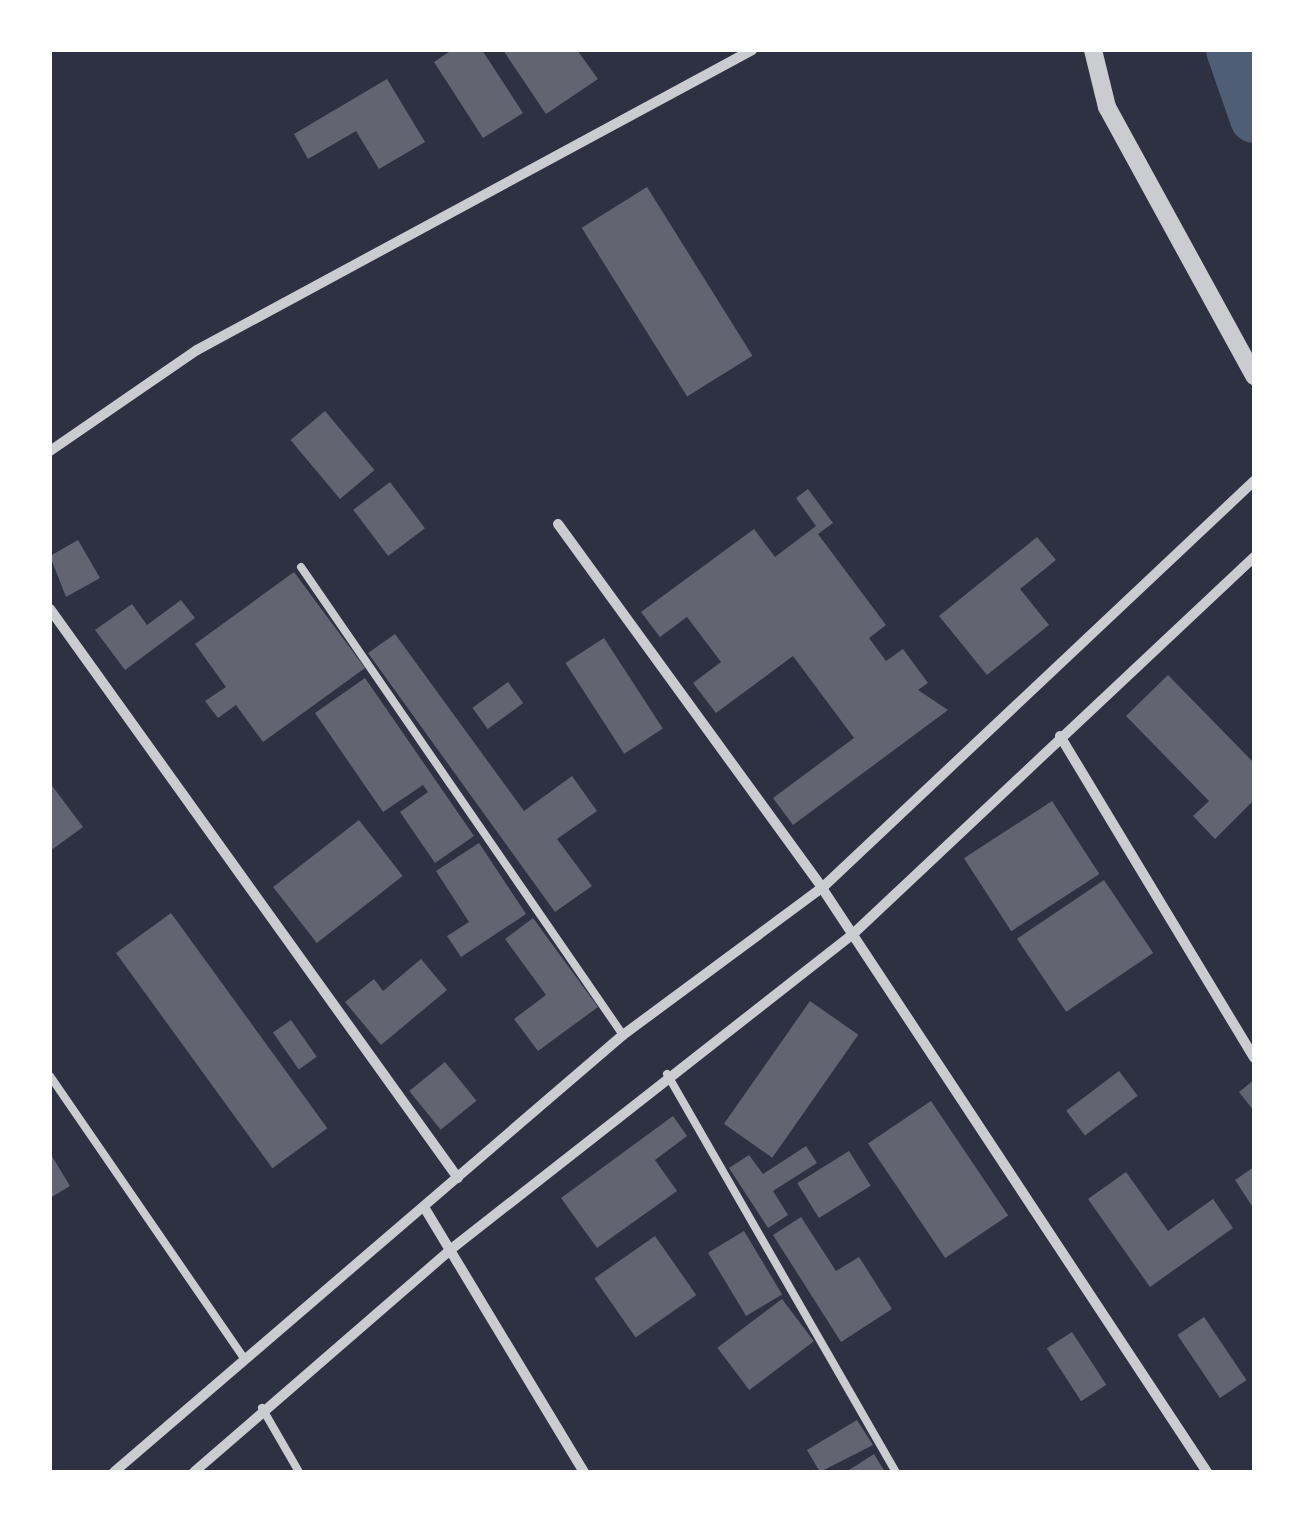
<!DOCTYPE html>
<style>
body{margin:0}
#map{position:relative;width:1304px;height:1522px;overflow:hidden;background:#2d3142;font-family:"Fira Sans",sans-serif}
div>[style]{position:absolute}
[style*='--x']{left:calc(var(--x)*1px);top:calc(var(--y)*1px);width:calc(var(--w)*1px);rotate:calc(var(--a)*1deg)}
.canal>*{height:48px;margin:-24px;padding:0 24px;transform-origin:24px;border-radius:24px;background:#4f5d75}
.building>*{inset:0;background:#626471;transform-origin:0 0}
.service>*{height:8px;margin:-4px;padding:0 4px;transform-origin:4px;border-radius:4px;background:#caccd0}
.minor>*{height:10px;margin:-5px;padding:0 5px;transform-origin:5px;border-radius:5px;background:#caccd0}
.tertiary>*{height:18px;margin:-9px;padding:0 9px;transform-origin:9px;border-radius:9px;background:#caccd0}
span{translate:-50% -50%;white-space:nowrap;text-align:center;line-height:1.15;-webkit-text-stroke:9px #fff;paint-order:stroke}
.frame{position:absolute;inset:0;border:52px solid #fff;pointer-events:none}
</style>
<div id="map">
<div class="canal">
<div style="--x:1230;--y:50;--w:73;--a:70.8"></div>
</div>
<div class="building">
<div style="clip-path:polygon(452px 50px,482px 50px,523px 113px,483px 138px,434px 62px)"></div>
<div style="clip-path:polygon(503px 50px,577px 50px,598px 79px,546px 114px)"></div>
<div style="clip-path:polygon(387px 79px,425px 142px,379px 169px,356px 131px,308px 159px,294px 134px)"></div>
<div style="left:647px;top:187px;width:199px;height:77px;rotate:58deg"></div>
<div style="left:325px;top:411px;width:77px;height:45px;rotate:50deg"></div>
<div style="left:390px;top:482px;width:58px;height:46px;rotate:53deg"></div>
<div style="clip-path:polygon(808px 489px,833px 523px,818px 534px,886px 625px,869px 638px,886px 661px,903px 649px,928px 683px,918px 690px,948px 710px,793px 825px,773px 798px,854px 738px,793px 656px,716px 713px,693px 683px,721px 662px,687px 617px,660px 637px,641px 612px,754px 529px,775px 557px,816px 526px,796px 498px)"></div>
<div style="clip-path:polygon(1037px 537px,1056px 560px,1020px 589px,1049px 625px,987px 675px,939px 616px)"></div>
<div style="clip-path:polygon(78px 540px,100px 578px,66px 597px,50px 556px)"></div>
<div style="clip-path:polygon(294px 572px,365px 668px,263px 742px,236px 705px,218px 718px,205px 701px,226px 687px,195px 644px)"></div>
<div style="clip-path:polygon(181px 600px,195px 618px,125px 670px,95px 630px,132px 604px,147px 625px)"></div>
<div style="clip-path:polygon(395px 634px,524px 811px,572px 776px,597px 811px,557px 839px,592px 886px,555px 912px,368px 653px)"></div>
<div style="left:604px;top:638px;width:108px;height:46px;rotate:57deg"></div>
<div style="clip-path:polygon(1168px 675px,1254px 763px,1254px 800px,1215px 839px,1193px 816px,1209px 801px,1126px 716px)"></div>
<div style="clip-path:polygon(365px 678px,474px 836px,435px 863px,400px 812px,428px 792px,423px 785px,383px 812px,315px 713px)"></div>
<div style="left:508px;top:682px;width:26px;height:44px;rotate:54deg"></div>
<div style="clip-path:polygon(50px 783px,83px 827px,50px 851px)"></div>
<div style="left:1052px;top:801px;width:87px;height:105px;rotate:57deg"></div>
<div style="left:359px;top:820px;width:71px;height:109px;rotate:52deg"></div>
<div style="clip-path:polygon(479px 843px,526px 914px,461px 957px,447px 936px,469px 922px,436px 871px)"></div>
<div style="left:1104px;top:880px;width:88px;height:105px;rotate:56deg"></div>
<div style="left:171px;top:913px;width:266px;height:68px;rotate:54deg"></div>
<div style="clip-path:polygon(533px 918px,598px 1007px,538px 1051px,514px 1019px,546px 995px,505px 939px)"></div>
<div style="clip-path:polygon(421px 959px,447px 990px,381px 1045px,345px 1002px,374px 979px,383px 991px)"></div>
<div style="left:810px;top:1001px;width:59px;height:150px;rotate:35deg"></div>
<div style="left:291px;top:1020px;width:45px;height:22px;rotate:55deg"></div>
<div style="left:445px;top:1062px;width:50px;height:46px;rotate:51deg"></div>
<div style="left:1119px;top:1071px;width:31px;height:66px;rotate:53deg"></div>
<div style="clip-path:polygon(1254px 1080px,1254px 1111px,1239px 1092px)"></div>
<div style="left:931px;top:1101px;width:138px;height:76px;rotate:56deg"></div>
<div style="clip-path:polygon(673px 1116px,687px 1136px,655px 1160px,677px 1191px,597px 1248px,561px 1198px)"></div>
<div style="clip-path:polygon(806px 1146px,817px 1163px,773px 1191px,788px 1215px,768px 1228px,729px 1168px,749px 1155px,763px 1174px)"></div>
<div style="left:849px;top:1151px;width:41px;height:61px;rotate:58deg"></div>
<div style="clip-path:polygon(50px 1153px,70px 1186px,50px 1198px)"></div>
<div style="clip-path:polygon(1254px 1167px,1254px 1209px,1235px 1180px)"></div>
<div style="clip-path:polygon(1126px 1172px,1168px 1231px,1213px 1199px,1233px 1228px,1150px 1287px,1088px 1199px)"></div>
<div style="clip-path:polygon(801px 1217px,836px 1271px,859px 1257px,892px 1309px,841px 1342px,773px 1235px)"></div>
<div style="left:744px;top:1231px;width:74px;height:42px;rotate:59deg"></div>
<div style="left:655px;top:1236px;width:72px;height:74px;rotate:55deg"></div>
<div style="left:782px;top:1299px;width:53px;height:81px;rotate:53deg"></div>
<div style="left:1204px;top:1317px;width:76px;height:32px;rotate:56deg"></div>
<div style="left:1072px;top:1332px;width:63px;height:30px;rotate:57deg"></div>
<div style="clip-path:polygon(857px 1420px,873px 1445px,820px 1472px,807px 1450px)"></div>
<div style="clip-path:polygon(874px 1454px,885px 1472px,846px 1472px)"></div>
</div>
<div class="service">
<div style="--x:301;--y:567;--w:568;--a:55.47"></div>
<div style="--x:667;--y:1074;--w:459;--a:60.1"></div>
<div style="--x:50;--y:1076;--w:342;--a:55.5"></div>
<div style="--x:262;--y:1408;--w:74;--a:60"></div>
</div>
<div class="minor">
<div style="--x:50;--y:451;--w:178;--a:-34.5"></div>
<div style="--x:197;--y:350;--w:631;--a:-28.39"></div>
<div style="--x:558;--y:524;--w:450;--a:54"></div>
<div style="--x:822;--y:888;--w:699;--a:56.61"></div>
<div style="--x:50;--y:609;--w:700;--a:54.36"></div>
<div style="--x:1060;--y:736;--w:376;--a:58.9"></div>
<div style="--x:424;--y:1207;--w:310;--a:58.9"></div>
<div style="--x:114;--y:1472;--w:671;--a:-40.65"></div>
<div style="--x:623;--y:1035;--w:247;--a:-36.5"></div>
<div style="--x:822;--y:888;--w:594;--a:-43.29"></div>
<div style="--x:194;--y:1472;--w:339;--a:-40.9"></div>
<div style="--x:450;--y:1250;--w:512;--a:-38.1"></div>
<div style="--x:853;--y:934;--w:550;--a:-43.23"></div>
</div>
<div class="tertiary">
<div style="--x:1093;--y:50;--w:59;--a:76.2"></div>
<div style="--x:1107;--y:107;--w:307;--a:61.3"></div>
</div>
<div class="frame"></div>
</div>
